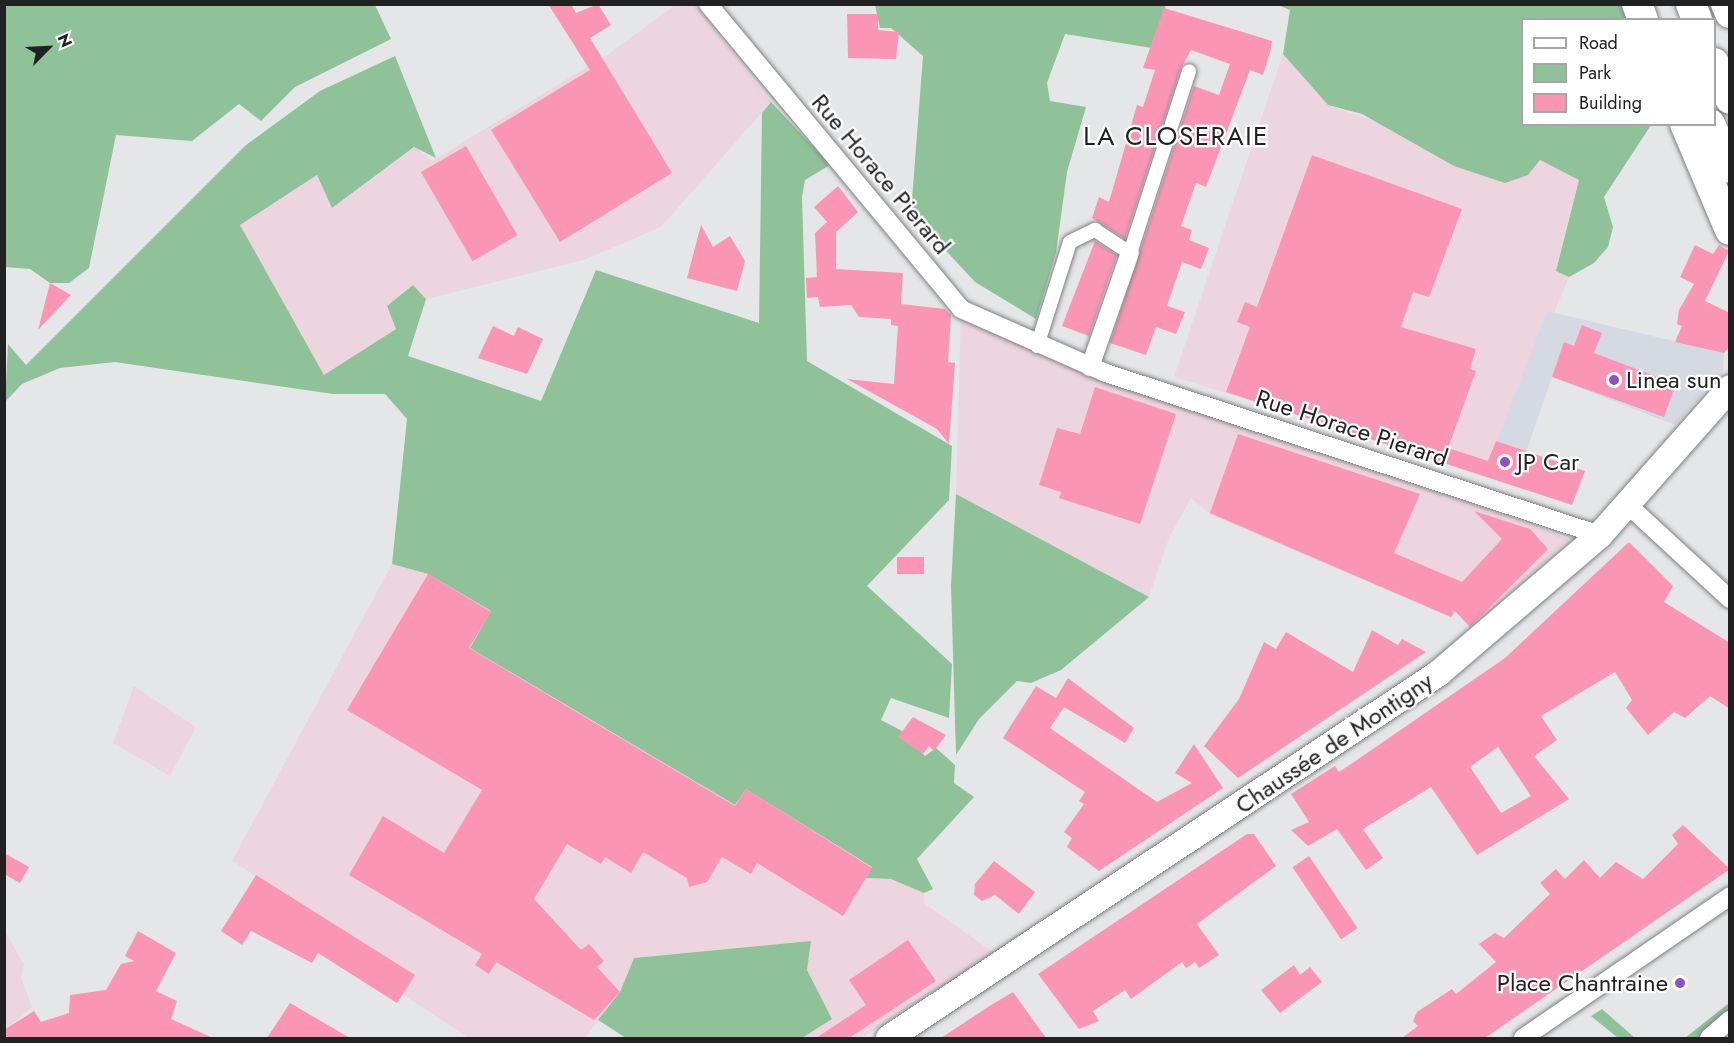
<!DOCTYPE html>
<meta charset="utf-8">
<style>
body{margin:0}
#map{position:relative;width:1734px;height:1043px;overflow:hidden;background:#e5e6e8;font-family:Jost,sans-serif}
div>[style]{position:absolute}
[style*='--x']{left:calc(var(--x)*1px);top:calc(var(--y)*1px);width:calc(var(--w)*1px);rotate:calc(var(--a)*1deg)}
.built>*{inset:0;background:#d5d9e2}
.industrial>*{inset:0;background:#edd5df}
.green>*{inset:0;background:#90c299}
.building>*{inset:0;background:#fb95b6;transform-origin:0 0}
.roads{filter:drop-shadow(0 0 2px #7f8082) drop-shadow(0 0 2px #7f8082)}
.pedestrian>*{height:14px;margin:-7px;padding:0 7px;transform-origin:7px;border-radius:7px;background:#fff}
.minor>*{height:18px;margin:-9px;padding:0 9px;transform-origin:9px;border-radius:9px;background:#fff}
.secondary>*{height:26px;margin:-13px;padding:0 13px;transform-origin:13px;border-radius:13px;background:#fff}
.trunk>*{height:30px;margin:-15px;padding:0 15px;transform-origin:15px;border-radius:15px;background:#fff}
.dots>*{width:16px;height:16px;translate:-50% -50%;box-sizing:border-box;border:3px solid #fff;border-radius:50%}
span{translate:-50% -50%;white-space:nowrap;text-align:center;line-height:1.15;-webkit-text-stroke:4.5px #fff;paint-order:stroke}
.street-label{font-size:24px;color:#212122}
.poi-label{font-size:24px;color:#212122}
.left{translate:0 -50%;text-align:left}
.right{translate:-100% -50%;text-align:right}
.neighbourhood-label{font-size:26px;color:#212122;letter-spacing:1.5px}
.frame{position:absolute;inset:0;border:6px solid #212122;pointer-events:none}
.legend{position:absolute;left:1521px;top:18px;width:195px;height:108px;box-sizing:border-box;background:#fff;border:2px solid #a6a6a7;margin:0;padding:8px 10px;list-style:none;font-size:18px;color:#212122}
.legend li{display:flex;align-items:center;gap:12px;height:30px}
.legend b{width:30px;border:2px solid #a6a6a7}
.north{position:absolute;left:18px;top:18px;width:60px;height:60px;-webkit-text-stroke:4px #fff;paint-order:stroke;rotate:66deg;font-size:16px;font-weight:700;line-height:24px;text-align:center;color:#212122}
.north::after{content:'';display:block;margin:auto;width:21px;height:27px;background:#212122;clip-path:polygon(50% 0,100% 100%,50% 72%,0 100%)}
</style>
<div id="map">
<div class="built">
<div style="clip-path:polygon(1547px 311px,1724px 353px,1723px 371px,1675px 425px,1552px 377px,1515px 484px,1496px 440px)"></div>
</div>
<div class="industrial">
<div style="clip-path:polygon(675px 5px,695px 5px,771px 102px,661px 227px,584px 260px,426px 299px,413px 285px,397px 328px,324px 375px,239px 225px,318px 175px,333px 208px,415px 147px,432px 161px,610px 53px)"></div>
<div style="clip-path:polygon(1283px 54px,1328px 105px,1528px 175px,1540px 160px,1579px 180px,1556px 270px,1569px 277px,1554px 313px,1547px 311px,1485px 472px,1174px 377px)"></div>
<div style="clip-path:polygon(961px 309px,1569px 539px,1471px 628px,1455px 611px,1450px 617px,1211px 515px,1191px 498px,1169px 538px,1149px 597px,956px 494px)"></div>
<div style="clip-path:polygon(392px 564px,428px 574px,492px 611px,470px 647px,735px 805px,746px 789px,873px 867px,867px 878px,891px 879px,924px 893px,924px 903px,994px 953px,862px 1038px,802px 1038px,832px 1019px,807px 970px,811px 941px,634px 958px,620px 992px,585px 1038px,467px 1037px,399px 992px,407px 971px,232px 861px)"></div>
<div style="clip-path:polygon(134px 686px,196px 727px,170px 776px,113px 743px)"></div>
<div style="clip-path:polygon(4px 930px,24px 964px,21px 978px,32px 1007px,6px 1030px,14px 1038px,5px 1038px)"></div>
</div>
<div class="green">
<div style="clip-path:polygon(4px 5px,375px 5px,391px 39px,295px 87px,261px 121px,239px 104px,192px 141px,116px 135px,89px 268px,69px 283px,50px 283px,30px 269px,5px 267px)"></div>
<div style="clip-path:polygon(875px 5px,1166px 5px,1152px 48px,1065px 34px,1047px 83px,1050px 101px,1086px 107px,1067px 172px,1056px 253px,1036px 319px,975px 282px,911px 213px,923px 56px,891px 28px,880px 28px)"></div>
<div style="clip-path:polygon(1278px 5px,1630px 5px,1636px 19px,1522px 20px,1522px 124px,1651px 125px,1604px 197px,1613px 227px,1608px 247px,1594px 263px,1569px 277px,1556px 271px,1579px 180px,1540px 160px,1528px 175px,1505px 183px,1454px 166px,1362px 114px,1328px 105px,1283px 54px,1290px 10px)"></div>
<div style="clip-path:polygon(395px 56px,436px 158px,414px 147px,332px 208px,317px 175px,240px 225px,324px 375px,396px 329px,387px 306px,413px 285px,426px 299px,408px 356px,541px 401px,596px 270px,759px 323px,762px 113px,771px 102px,830px 165px,805px 180px,802px 197px,807px 361px,952px 446px,949px 500px,867px 586px,952px 664px,949px 718px,891px 698px,881px 720px,904px 732px,925px 756px,936px 748px,955px 765px,954px 783px,974px 797px,917px 859px,933px 889px,924px 893px,891px 879px,866px 878px,872px 867px,746px 789px,735px 805px,470px 648px,491px 611px,428px 574px,392px 564px,407px 419px,385px 394px,333px 394px,115px 362px,60px 368px,22px 384px,5px 402px,8px 344px,26px 365px,246px 145px,320px 91px)"></div>
<div style="clip-path:polygon(956px 494px,1149px 597px,1061px 670px,1031px 683px,1017px 681px,979px 719px,956px 755px,951px 586px)"></div>
<div style="clip-path:polygon(811px 941px,807px 970px,832px 1019px,802px 1038px,626px 1038px,598px 1020px,620px 992px,634px 958px)"></div>
<div style="clip-path:polygon(1729px 1003px,1729px 1016px,1701px 1038px,1685px 1038px)"></div>
<div style="clip-path:polygon(1602px 1009px,1635px 1038px,1618px 1038px,1591px 1016px)"></div>
</div>
<div class="building">
<div style="clip-path:polygon(548px 4px,571px 4px,576px 13px,598px 4px,611px 25px,590px 38px,672px 173px,560px 242px,491px 130px,590px 70px)"></div>
<div style="clip-path:polygon(1164px 8px,1272px 41px,1271px 49px,1263px 75px,1250px 70px,1206px 187px,1196px 183px,1181px 226px,1192px 230px,1189px 240px,1209px 248px,1201px 269px,1182px 262px,1167px 306px,1185px 312px,1176px 334px,1156px 327px,1146px 355px,1110px 343px,1194px 86px,1219px 95px,1230px 64px,1191px 50px,1181px 68px,1125px 239px,1092px 218px,1099px 197px,1109px 202px,1137px 105px,1143px 107px,1155px 70px,1143px 68px)"></div>
<div style="clip-path:polygon(847px 14px,878px 14px,878px 30px,899px 32px,896px 59px,848px 58px)"></div>
<div style="left:466px;top:146px;width:103px;height:52px;rotate:60deg"></div>
<div style="clip-path:polygon(1312px 155px,1462px 209px,1429px 297px,1413px 292px,1401px 327px,1476px 349px,1470px 369px,1476px 371px,1448px 448px,1488px 461px,1496px 441px,1585px 471px,1572px 505px,1226px 392px,1250px 327px,1237px 322px,1245px 302px,1257px 307px)"></div>
<div style="clip-path:polygon(838px 186px,858px 212px,836px 232px,836px 269px,903px 273px,901px 304px,945px 309px,951px 315px,948px 362px,955px 363px,949px 444px,937px 429px,847px 379px,894px 384px,898px 326px,891px 325px,891px 319px,859px 317px,851px 305px,820px 307px,818px 297px,807px 298px,806px 278px,817px 277px,815px 233px,827px 222px,814px 207px)"></div>
<div style="clip-path:polygon(701px 225px,713px 247px,730px 236px,745px 261px,737px 291px,687px 278px)"></div>
<div style="clip-path:polygon(1095px 241px,1117px 255px,1089px 336px,1062px 326px)"></div>
<div style="clip-path:polygon(1695px 245px,1713px 254px,1719px 245px,1729px 251px,1705px 301px,1730px 313px,1730px 346px,1724px 353px,1675px 342px,1682px 326px,1677px 324px,1679px 310px,1694px 284px,1680px 277px)"></div>
<div style="clip-path:polygon(50px 283px,71px 295px,38px 330px)"></div>
<div style="clip-path:polygon(1582px 325px,1602px 333px,1594px 353px,1676px 384px,1664px 417px,1552px 377px,1564px 342px,1574px 346px)"></div>
<div style="clip-path:polygon(493px 326px,514px 336px,518px 327px,543px 339px,527px 374px,478px 358px)"></div>
<div style="clip-path:polygon(1095px 387px,1176px 414px,1140px 524px,1059px 498px,1061px 492px,1039px 485px,1057px 428px,1080px 434px)"></div>
<div style="clip-path:polygon(1238px 434px,1420px 494px,1394px 553px,1462px 582px,1502px 539px,1474px 511px,1530px 529px,1548px 549px,1470px 627px,1455px 611px,1451px 617px,1210px 513px)"></div>
<div style="clip-path:polygon(evenodd,1629px 542px,1673px 586px,1664px 602px,1730px 643px,1730px 709px,1710px 696px,1685px 718px,1674px 712px,1648px 735px,1626px 708px,1632px 700px,1615px 672px,1541px 716px,1557px 740px,1534px 756px,1569px 799px,1477px 855px,1431px 787px,1363px 829px,1383px 858px,1366px 870px,1337px 829px,1308px 846px,1291px 830px,1309px 822px,1291px 794px,1335px 766px,1339px 772px,1357px 760px,1505px 658px,1629px 542px,1498px 747px,1531px 796px,1501px 813px,1470px 767px,1498px 747px)"></div>
<div style="left:897px;top:557px;width:27px;height:17px"></div>
<div style="clip-path:polygon(428px 574px,491px 612px,469px 648px,735px 806px,746px 789px,872px 868px,843px 916px,757px 863px,751px 874px,722px 857px,707px 882px,689px 887px,687px 878px,643px 852px,631px 873px,605px 857px,601px 864px,567px 844px,534px 899px,581px 950px,589px 944px,604px 961px,597px 967px,620px 992px,594px 1020px,496px 962px,489px 974px,475px 965px,482px 954px,349px 875px,383px 816px,444px 853px,482px 790px,347px 710px)"></div>
<div style="clip-path:polygon(1372px 630px,1398px 645px,1402px 639px,1426px 652px,1238px 778px,1204px 746px,1239px 699px,1264px 642px,1276px 649px,1286px 632px,1353px 672px)"></div>
<div style="clip-path:polygon(1068px 678px,1134px 728px,1125px 743px,1064px 707px,1050px 728px,1157px 802px,1192px 783px,1175px 773px,1194px 744px,1223px 788px,1099px 871px,1067px 847px,1072px 838px,1064px 832px,1084px 804px,1079px 801px,1085px 792px,1003px 738px,1036px 686px,1056px 698px)"></div>
<div style="clip-path:polygon(913px 717px,946px 735px,934px 751px,929px 746px,923px 754px,898px 737px)"></div>
<div style="clip-path:polygon(1683px 825px,1730px 869px,1485px 1038px,1402px 1038px,1418px 1026px,1413px 1021px,1417px 1012px,1452px 989px,1456px 994px,1496px 962px,1479px 944px,1495px 933px,1504px 938px,1550px 894px,1540px 883px,1556px 869px,1565px 879px,1584px 860px,1600px 878px,1616px 862px,1643px 879px,1678px 844px,1672px 835px)"></div>
<div style="clip-path:polygon(1247px 834px,1254px 834px,1276px 866px,1197px 924px,1219px 955px,1199px 968px,1195px 962px,1186px 968px,1182px 962px,1131px 999px,1125px 990px,1093px 1011px,1099px 1021px,1079px 1029px,1038px 974px)"></div>
<div style="clip-path:polygon(4px 853px,29px 867px,20px 883px,4px 874px)"></div>
<div style="left:1309px;top:856px;width:87px;height:20px;rotate:56deg"></div>
<div style="clip-path:polygon(994px 861px,1035px 892px,1019px 914px,995px 895px,982px 901px,974px 895px,975px 884px)"></div>
<div style="clip-path:polygon(256px 875px,415px 975px,397px 1003px,318px 953px,312px 963px,251px 931px,242px 945px,221px 931px)"></div>
<div style="clip-path:polygon(138px 931px,176px 953px,156px 991px,177px 1001px,171px 1019px,213px 1038px,4px 1038px,4px 1030px,34px 1011px,41px 1022px,69px 1013px,70px 995px,106px 990px,121px 964px,134px 961px,125px 956px)"></div>
<div style="clip-path:polygon(908px 940px,936px 981px,849px 1038px,816px 1038px,866px 1005px,849px 980px)"></div>
<div style="clip-path:polygon(1294px 965px,1300px 975px,1310px 967px,1322px 982px,1280px 1013px,1261px 990px)"></div>
<div style="clip-path:polygon(1013px 992px,1046px 1038px,941px 1038px,991px 1005px)"></div>
<div style="clip-path:polygon(290px 1003px,350px 1038px,267px 1038px)"></div>
</div>
<div class="roads">
<div class="pedestrian">
<div style="--x:1037;--y:346;--w:109;--a:-72.4"></div>
<div style="--x:1070;--y:242;--w:28;--a:-26"></div>
<div style="--x:1095;--y:230;--w:42;--a:33.3"></div>
<div style="--x:1130;--y:253;--w:191;--a:-72"></div>
</div>
<div class="minor">
<div style="--x:708;--y:4;--w:396;--a:50.3"></div>
<div style="--x:961;--y:309;--w:158;--a:23.8"></div>
<div style="--x:1106;--y:373;--w:520;--a:18.16"></div>
<div style="--x:1090;--y:367;--w:121;--a:-70.7"></div>
<div style="--x:1628;--y:505;--w:139;--a:42.7"></div>
<div style="--x:1523;--y:1038;--w:251;--a:-34.4"></div>
<div style="--x:1709;--y:1038;--w:28;--a:-41"></div>
</div>
<div class="secondary">
<div style="--x:889;--y:1038;--w:660;--a:-33.57"></div>
<div style="--x:1439;--y:673;--w:212;--a:-40.6"></div>
<div style="--x:1600;--y:535;--w:196;--a:-48.5"></div>
</div>
<div class="trunk">
<div style="--x:1637;--y:4;--w:17;--a:69"></div>
<div style="--x:1691;--y:4;--w:17;--a:69"></div>
<div style="--x:1726;--y:4;--w:10;--a:66"></div>
<div style="--x:1714;--y:63;--w:39;--a:66"></div>
<div style="--x:1685;--y:124;--w:115;--a:67"></div>
<div style="--x:1710;--y:124;--w:48;--a:65.6"></div>
</div>
</div>
<div class="dots">
<div style="left:1614px;top:380px;background:#9050c6"></div>
<div style="left:1505px;top:462px;background:#9050c6"></div>
<div style="left:1680px;top:983px;background:#9050c6"></div>
</div>
<div class="street-label">
<span style="left:881px;top:174px;rotate:50deg">Rue Horace Pierard</span>
<span style="left:1352px;top:428px;rotate:18deg">Rue Horace Pierard</span>
<span style="left:1334px;top:743px;rotate:-34deg">Chaussée de Montigny</span>
</div>
<div class="poi-label">
<span class="left" style="left:1626px;top:380px">Linea sun</span>
<span class="left" style="left:1517px;top:462px">JP Car</span>
<span class="right" style="left:1668px;top:983px">Place Chantraine</span>
</div>
<div class="neighbourhood-label">
<span style="left:1176px;top:137px">LA CLOSERAIE</span>
</div>
<div class="frame"></div>
<ul class="legend">
<li><b style="height:8px;background:#fff"></b>Road</li>
<li><b style="height:16px;background:#90c299"></b>Park</li>
<li><b style="height:16px;background:#fb95b6"></b>Building</li>
</ul>
<div class="north">N</div>
</div>
